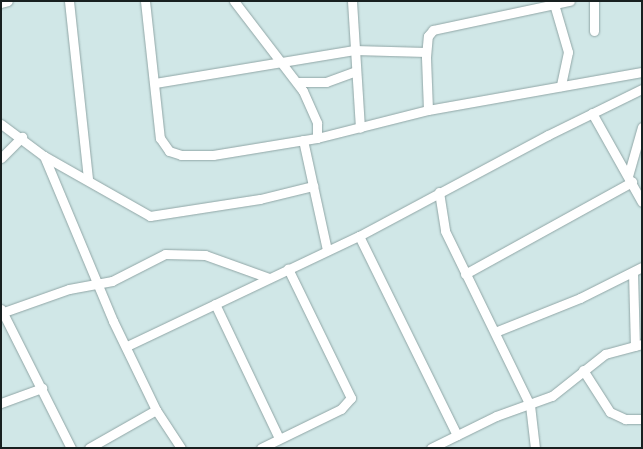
<!DOCTYPE html>
<style>
body{margin:0}
#map{position:relative;width:643px;height:449px;overflow:hidden;background:#d0e7e7;font-family:"Fira Sans",sans-serif}
div>[style]{position:absolute}
[style*='--x']{left:calc(var(--x)*1px);top:calc(var(--y)*1px);width:calc(var(--w)*1px);rotate:calc(var(--a)*1deg)}
.roads{filter:drop-shadow(0 0 1px #90a6a6) drop-shadow(0 0 1px #90a6a6)}
.minor>*{height:9px;margin:-4.5px;padding:0 4.5px;transform-origin:4.5px;border-radius:4.5px;background:#fff}
span{translate:-50% -50%;white-space:nowrap;text-align:center;line-height:1.15;-webkit-text-stroke:3px #d0e7e7;paint-order:stroke}
.frame{position:absolute;inset:0;border:2px solid #182020;pointer-events:none}
</style>
<div id="map">
<div class="roads">
<div class="minor">
<div style="--x:69;--y:1;--w:180;--a:83.9"></div>
<div style="--x:145;--y:1;--w:138;--a:83.8"></div>
<div style="--x:160;--y:138;--w:16;--a:55"></div>
<div style="--x:169;--y:151;--w:13;--a:18"></div>
<div style="--x:181;--y:155;--w:32;--a:0"></div>
<div style="--x:213;--y:155;--w:105;--a:-9.3"></div>
<div style="--x:317;--y:138;--w:114;--a:-14.2"></div>
<div style="--x:428;--y:110;--w:217;--a:-10.1"></div>
<div style="--x:234;--y:1;--w:113;--a:52.5"></div>
<div style="--x:303;--y:91;--w:35;--a:66"></div>
<div style="--x:317;--y:123;--w:15;--a:90"></div>
<div style="--x:352;--y:1;--w:127;--a:86.4"></div>
<div style="--x:594;--y:1;--w:30;--a:90"></div>
<div style="--x:1;--y:3;--w:7;--a:-16"></div>
<div style="--x:554;--y:4;--w:50;--a:73.7"></div>
<div style="--x:568;--y:52;--w:35;--a:102"></div>
<div style="--x:297;--y:82;--w:29;--a:0"></div>
<div style="--x:326;--y:82;--w:32;--a:-20"></div>
<div style="--x:155;--y:83;--w:202;--a:-9.4"></div>
<div style="--x:354;--y:50;--w:72;--a:1.6"></div>
<div style="--x:428;--y:110;--w:53;--a:-92.2"></div>
<div style="--x:426;--y:57;--w:21;--a:-85"></div>
<div style="--x:428;--y:36;--w:8;--a:-50"></div>
<div style="--x:433;--y:30;--w:140;--a:-12"></div>
<div style="--x:592;--y:113;--w:102;--a:60.7"></div>
<div style="--x:1;--y:124;--w:54;--a:36.7"></div>
<div style="--x:44;--y:156;--w:179;--a:67.3"></div>
<div style="--x:113;--y:321;--w:99;--a:64.2"></div>
<div style="--x:156;--y:410;--w:45;--a:56.7"></div>
<div style="--x:303;--y:140;--w:113;--a:77.7"></div>
<div style="--x:44;--y:156;--w:122;--a:29.5"></div>
<div style="--x:150;--y:216;--w:111;--a:-8.8"></div>
<div style="--x:260;--y:199;--w:55;--a:-13.8"></div>
<div style="--x:1;--y:158;--w:30;--a:-45"></div>
<div style="--x:628;--y:176;--w:51;--a:-74.1"></div>
<div style="--x:439;--y:192;--w:39;--a:81"></div>
<div style="--x:445;--y:231;--w:194;--a:64"></div>
<div style="--x:530;--y:405;--w:43;--a:83.4"></div>
<div style="--x:359;--y:236;--w:222;--a:63.8"></div>
<div style="--x:633;--y:272;--w:74;--a:88.5"></div>
<div style="--x:465;--y:274;--w:191;--a:-28.9"></div>
<div style="--x:215;--y:304;--w:148;--a:64.5"></div>
<div style="--x:1;--y:309;--w:156;--a:63.3"></div>
<div style="--x:1;--y:313;--w:72;--a:-19.4"></div>
<div style="--x:69;--y:289;--w:44;--a:-10.5"></div>
<div style="--x:112;--y:281;--w:59;--a:-27"></div>
<div style="--x:165;--y:254;--w:40;--a:1.4"></div>
<div style="--x:205;--y:255;--w:68;--a:19.8"></div>
<div style="--x:495;--y:332;--w:92;--a:-21.8"></div>
<div style="--x:580;--y:298;--w:69;--a:-26.6"></div>
<div style="--x:127;--y:346;--w:257;--a:-25.4"></div>
<div style="--x:359;--y:236;--w:214;--a:-28.1"></div>
<div style="--x:548;--y:135;--w:105;--a:-26.1"></div>
<div style="--x:583;--y:370;--w:50;--a:57.3"></div>
<div style="--x:610;--y:412;--w:17;--a:25"></div>
<div style="--x:625;--y:419;--w:17;--a:0"></div>
<div style="--x:1;--y:403;--w:44;--a:-20.1"></div>
<div style="--x:89;--y:448;--w:77;--a:-29.6"></div>
<div style="--x:261;--y:448;--w:89;--a:-26"></div>
<div style="--x:341;--y:409;--w:15;--a:-48"></div>
<div style="--x:351;--y:398;--w:144;--a:-116"></div>
<div style="--x:431;--y:448;--w:72;--a:-26.2"></div>
<div style="--x:496;--y:416;--w:59;--a:-19.7"></div>
<div style="--x:552;--y:396;--w:68;--a:-38.4"></div>
<div style="--x:605;--y:354;--w:38;--a:-15"></div>
</div>
</div>
<div class="frame"></div>
</div>
